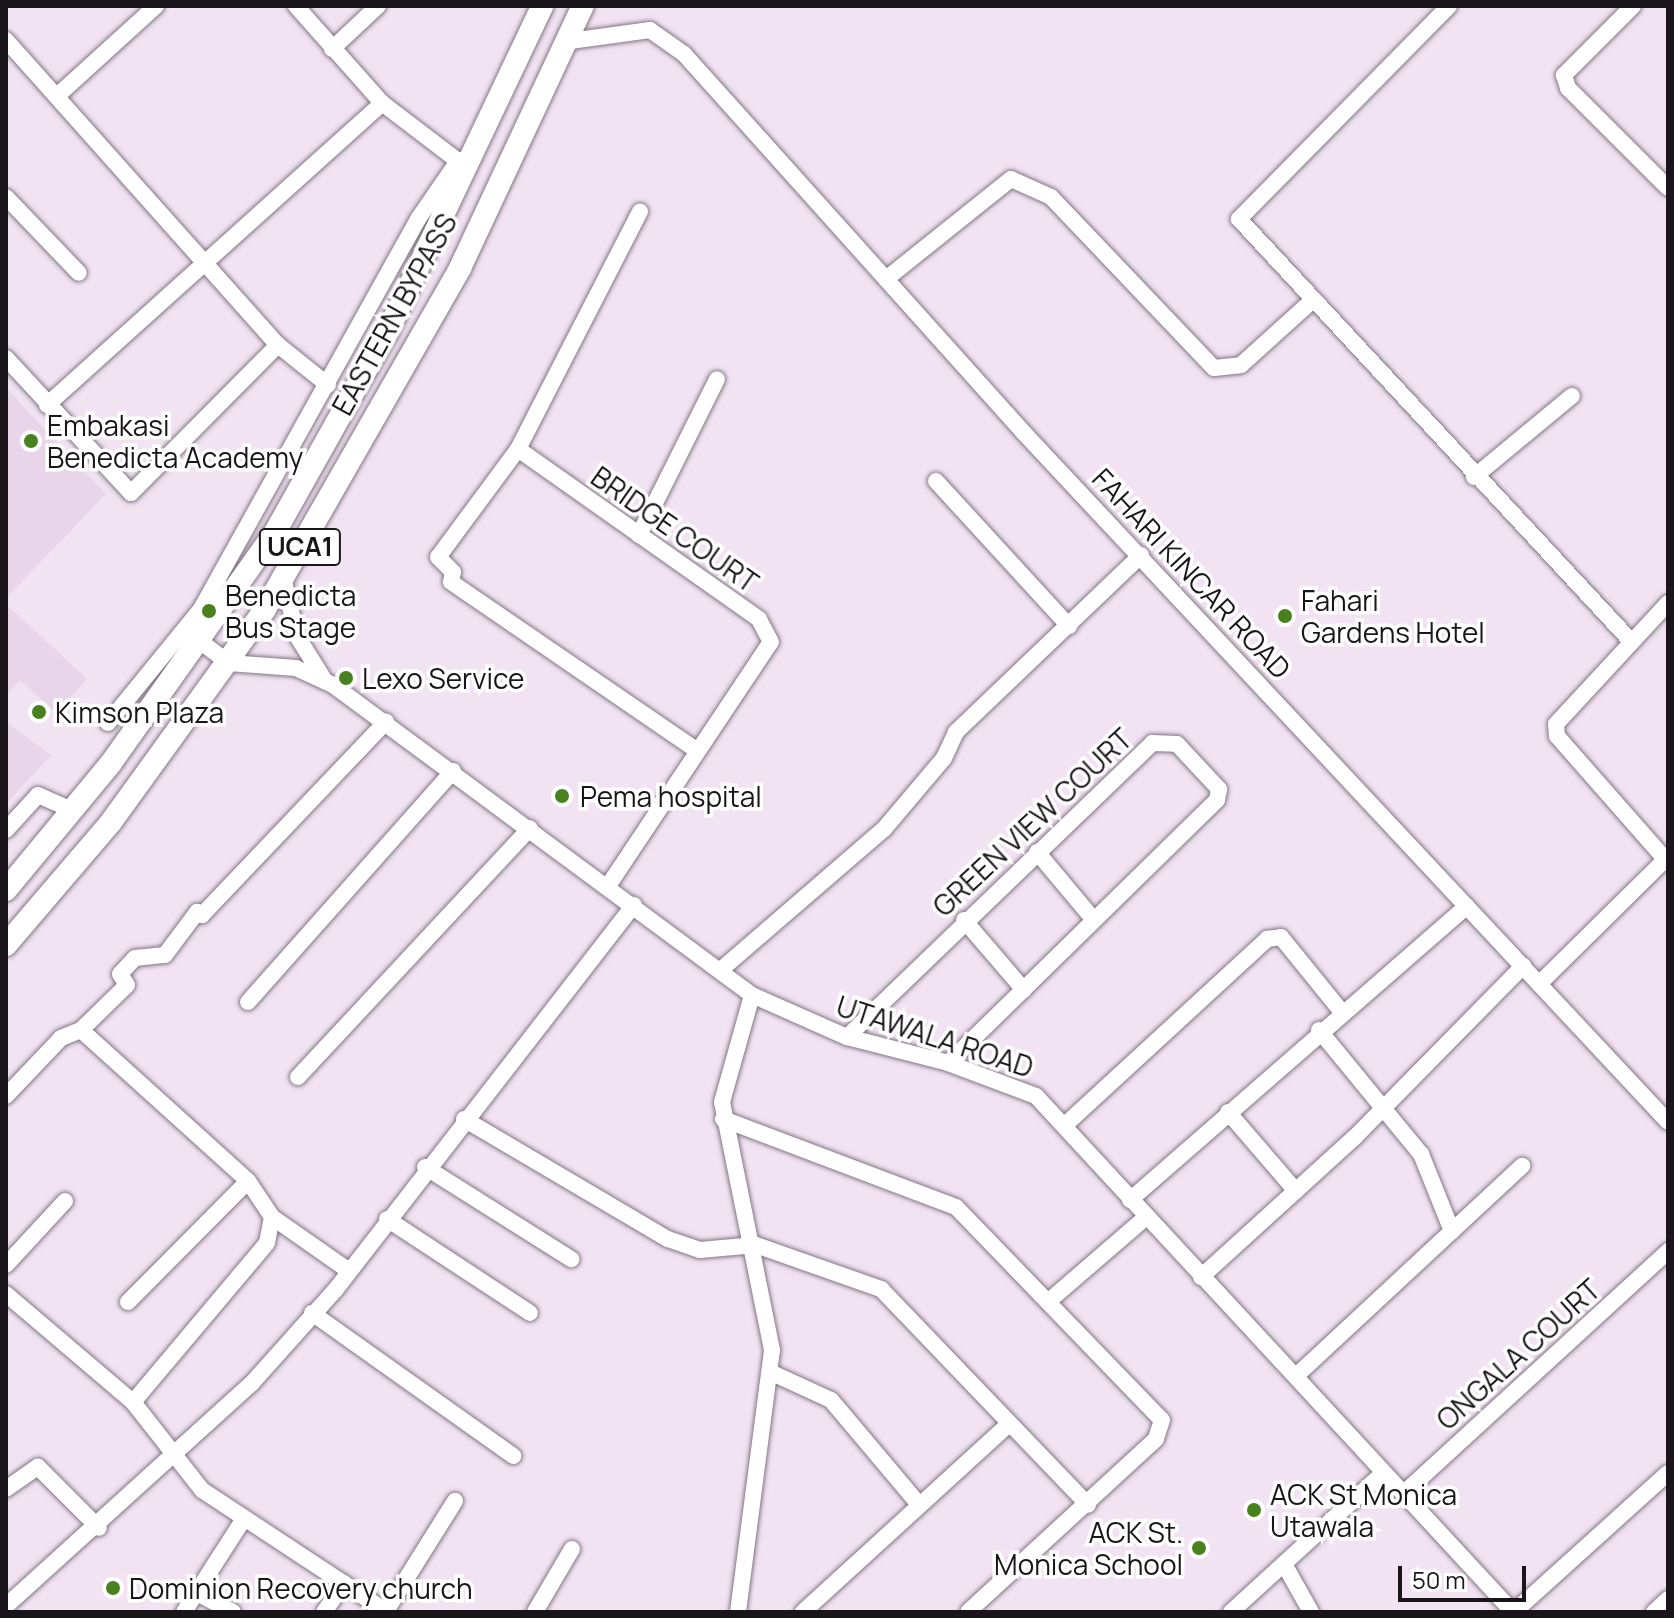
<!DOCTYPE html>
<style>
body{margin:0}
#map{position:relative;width:1674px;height:1618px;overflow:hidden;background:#f1e3f2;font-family:Manrope,sans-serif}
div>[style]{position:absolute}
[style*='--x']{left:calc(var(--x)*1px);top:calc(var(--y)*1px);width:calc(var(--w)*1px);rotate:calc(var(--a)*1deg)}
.built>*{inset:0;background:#e9d5ea}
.roads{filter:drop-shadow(0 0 2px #837684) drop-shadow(0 0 2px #837684)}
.minor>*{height:16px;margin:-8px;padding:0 8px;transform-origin:8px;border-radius:8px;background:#fff}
.major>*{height:22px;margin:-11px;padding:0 11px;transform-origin:11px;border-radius:11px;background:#fff}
.dots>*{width:22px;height:22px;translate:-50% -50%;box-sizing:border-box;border:4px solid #fff;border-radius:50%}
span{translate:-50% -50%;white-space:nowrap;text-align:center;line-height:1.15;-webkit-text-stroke:7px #fff;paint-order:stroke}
.shield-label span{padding:2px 6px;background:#fff;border:2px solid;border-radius:6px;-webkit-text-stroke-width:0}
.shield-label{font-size:26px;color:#1a151a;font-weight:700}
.street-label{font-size:28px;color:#1a151a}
.poi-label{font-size:28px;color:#1a151a}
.left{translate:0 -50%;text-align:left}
.right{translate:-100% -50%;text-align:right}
.frame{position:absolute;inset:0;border:8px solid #1a151a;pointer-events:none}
.scale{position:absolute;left:1398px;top:1566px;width:128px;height:36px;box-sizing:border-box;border:4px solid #1a151a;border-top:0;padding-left:10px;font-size:24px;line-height:28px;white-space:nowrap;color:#1a151a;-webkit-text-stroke:6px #fff;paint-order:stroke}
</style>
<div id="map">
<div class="built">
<div style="clip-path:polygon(6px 388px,106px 494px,6px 598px)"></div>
<div style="clip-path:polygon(6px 604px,87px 679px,56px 713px,20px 680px,6px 696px)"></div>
<div style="clip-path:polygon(6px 722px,51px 755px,6px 804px)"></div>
</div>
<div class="roads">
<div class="minor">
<div style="--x:296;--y:6;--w:130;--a:48.4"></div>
<div style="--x:382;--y:103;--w:96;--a:37.3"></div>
<div style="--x:1449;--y:6;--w:299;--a:134.6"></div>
<div style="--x:1239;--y:219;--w:575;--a:47.12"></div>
<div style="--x:1633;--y:6;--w:98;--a:135"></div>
<div style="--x:1564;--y:75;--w:14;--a:73"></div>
<div style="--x:1568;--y:88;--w:141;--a:45"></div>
<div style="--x:6;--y:40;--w:409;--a:48.3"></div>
<div style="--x:278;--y:345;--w:64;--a:38.7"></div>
<div style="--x:570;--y:41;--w:81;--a:-7.8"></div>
<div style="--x:650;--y:30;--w:42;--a:35.2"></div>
<div style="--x:684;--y:54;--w:509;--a:48.1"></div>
<div style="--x:1024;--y:433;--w:943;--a:46.93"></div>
<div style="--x:332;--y:49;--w:63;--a:-43.1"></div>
<div style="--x:57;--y:96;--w:134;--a:-42.3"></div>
<div style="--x:6;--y:197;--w:105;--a:46.2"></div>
<div style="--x:886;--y:279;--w:160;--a:-38.7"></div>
<div style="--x:1011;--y:179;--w:44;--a:24.2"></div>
<div style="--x:1051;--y:197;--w:236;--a:46.4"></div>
<div style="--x:1214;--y:368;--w:27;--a:-6"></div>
<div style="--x:1241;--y:365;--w:98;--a:-42.1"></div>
<div style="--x:6;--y:358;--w:184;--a:47.2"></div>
<div style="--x:131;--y:493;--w:209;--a:-45.2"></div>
<div style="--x:47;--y:405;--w:451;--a:-42"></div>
<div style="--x:518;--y:449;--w:134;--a:126.5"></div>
<div style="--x:438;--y:557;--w:21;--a:45"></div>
<div style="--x:453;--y:572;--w:10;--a:101"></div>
<div style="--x:451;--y:582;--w:297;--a:34.4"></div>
<div style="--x:1474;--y:477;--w:127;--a:-39.6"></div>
<div style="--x:936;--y:481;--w:197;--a:47.5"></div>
<div style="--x:639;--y:535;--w:174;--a:-63.4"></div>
<div style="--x:283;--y:577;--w:61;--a:76.7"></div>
<div style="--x:297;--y:636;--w:53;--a:58.1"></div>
<div style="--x:201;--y:642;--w:35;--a:37"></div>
<div style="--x:229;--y:663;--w:67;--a:4.3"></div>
<div style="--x:296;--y:668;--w:41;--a:24.7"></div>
<div style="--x:333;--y:685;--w:521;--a:36.5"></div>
<div style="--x:752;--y:995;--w:104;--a:23.9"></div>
<div style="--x:847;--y:1037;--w:104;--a:14.4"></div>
<div style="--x:948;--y:1063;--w:94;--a:20.6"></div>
<div style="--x:1036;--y:1096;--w:703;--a:47.25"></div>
<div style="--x:108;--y:723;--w:147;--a:-50.8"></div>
<div style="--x:201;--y:609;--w:446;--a:-60.9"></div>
<div style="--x:418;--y:219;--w:70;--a:-55.4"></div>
<div style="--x:458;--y:161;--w:16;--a:-15"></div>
<div style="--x:6;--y:830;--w:47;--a:-47.6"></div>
<div style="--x:38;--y:795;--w:37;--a:24"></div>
<div style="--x:1037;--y:852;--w:87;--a:50.1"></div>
<div style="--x:1665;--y:859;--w:164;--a:-131.3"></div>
<div style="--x:1557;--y:736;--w:12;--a:-95"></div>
<div style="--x:1556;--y:724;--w:165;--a:-47.2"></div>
<div style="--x:608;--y:886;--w:293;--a:-56.3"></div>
<div style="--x:771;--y:642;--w:26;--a:-118"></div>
<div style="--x:759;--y:619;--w:295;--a:-144.8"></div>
<div style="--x:518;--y:449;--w:267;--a:-62.8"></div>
<div style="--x:964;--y:920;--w:92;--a:49.4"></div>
<div style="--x:724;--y:967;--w:211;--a:-40.8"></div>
<div style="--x:884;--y:829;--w:93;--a:-49.8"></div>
<div style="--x:944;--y:758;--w:29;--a:-65"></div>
<div style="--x:956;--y:732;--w:256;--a:-43.7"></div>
<div style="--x:1539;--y:984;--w:181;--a:-44.6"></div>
<div style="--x:248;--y:1002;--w:309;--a:-48.4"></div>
<div style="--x:81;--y:1030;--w:64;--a:-44.4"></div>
<div style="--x:127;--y:985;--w:13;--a:-122"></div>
<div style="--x:120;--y:974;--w:22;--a:-47"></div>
<div style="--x:135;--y:958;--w:30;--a:-6"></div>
<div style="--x:165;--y:955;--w:54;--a:-53.3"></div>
<div style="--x:197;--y:912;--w:6;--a:31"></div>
<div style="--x:202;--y:915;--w:267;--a:-46.4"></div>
<div style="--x:1319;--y:1030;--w:161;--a:50.6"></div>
<div style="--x:1421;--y:1154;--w:83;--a:68.1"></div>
<div style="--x:847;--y:1037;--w:424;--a:-43.9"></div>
<div style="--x:1152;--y:743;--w:25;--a:2"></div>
<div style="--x:1177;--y:744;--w:62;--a:47"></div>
<div style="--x:1219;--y:789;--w:11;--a:100"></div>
<div style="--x:1217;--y:800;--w:376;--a:135.6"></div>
<div style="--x:298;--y:1077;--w:340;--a:-47"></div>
<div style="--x:6;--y:1096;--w:80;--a:-46.5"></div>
<div style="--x:61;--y:1038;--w:22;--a:-22"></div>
<div style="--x:81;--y:1030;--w:225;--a:42.1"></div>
<div style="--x:248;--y:1181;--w:43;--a:56.3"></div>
<div style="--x:272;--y:1217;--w:26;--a:101"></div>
<div style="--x:267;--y:1243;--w:208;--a:130.1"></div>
<div style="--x:1228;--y:1112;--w:104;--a:49.3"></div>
<div style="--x:464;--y:1119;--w:237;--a:30.5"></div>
<div style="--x:668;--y:1239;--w:34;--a:19"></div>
<div style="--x:700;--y:1250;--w:56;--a:-5.1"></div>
<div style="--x:756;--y:1245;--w:133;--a:19.4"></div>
<div style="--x:881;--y:1289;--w:299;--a:46.2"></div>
<div style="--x:723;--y:1119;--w:249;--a:20.7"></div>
<div style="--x:956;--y:1207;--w:296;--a:46"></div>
<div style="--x:1162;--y:1420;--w:20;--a:108"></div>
<div style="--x:1156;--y:1439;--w:255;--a:137.4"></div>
<div style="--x:1065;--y:1125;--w:275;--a:-42.6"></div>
<div style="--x:1267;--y:939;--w:14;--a:-8"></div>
<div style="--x:1281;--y:937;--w:95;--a:51"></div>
<div style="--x:425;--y:1167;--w:173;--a:32.2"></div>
<div style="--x:1130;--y:1200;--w:447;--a:-41.1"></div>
<div style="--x:272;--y:1217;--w:94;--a:35"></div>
<div style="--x:387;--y:1219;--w:171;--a:33.3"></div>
<div style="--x:6;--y:1265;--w:87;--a:-47.3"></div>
<div style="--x:1201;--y:1277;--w:208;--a:-42.3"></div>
<div style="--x:1355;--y:1137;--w:240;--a:-45.5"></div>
<div style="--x:6;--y:1294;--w:167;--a:40.4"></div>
<div style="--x:133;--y:1402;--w:112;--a:51.9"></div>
<div style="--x:202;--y:1490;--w:222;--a:33.4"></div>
<div style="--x:1050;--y:1300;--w:125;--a:-40.8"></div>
<div style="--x:128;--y:1302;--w:170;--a:-45.2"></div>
<div style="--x:312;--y:1313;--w:247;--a:35.4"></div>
<div style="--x:770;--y:1372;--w:67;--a:24.7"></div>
<div style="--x:831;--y:1400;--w:133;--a:49.9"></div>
<div style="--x:1296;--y:1376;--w:309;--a:-42.9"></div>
<div style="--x:6;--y:1489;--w:39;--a:-35"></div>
<div style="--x:38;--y:1467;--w:86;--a:45"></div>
<div style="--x:1403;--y:1494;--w:360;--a:-42.5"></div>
<div style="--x:1284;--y:1564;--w:55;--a:60.6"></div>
<div style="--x:195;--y:1592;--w:43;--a:27.8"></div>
<div style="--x:6;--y:1606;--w:332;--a:-42.2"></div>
<div style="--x:252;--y:1383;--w:126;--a:-48.2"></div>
<div style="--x:336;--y:1289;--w:486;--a:-52.2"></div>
<div style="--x:386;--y:1611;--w:130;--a:-57.9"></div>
<div style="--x:184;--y:1612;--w:109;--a:-57.3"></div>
<div style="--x:324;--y:1612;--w:35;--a:-55"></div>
<div style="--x:535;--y:1612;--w:73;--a:-59.6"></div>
<div style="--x:738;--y:1612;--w:264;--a:-82.6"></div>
<div style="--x:772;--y:1350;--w:253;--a:-101.4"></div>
<div style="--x:722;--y:1102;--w:111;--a:-74.3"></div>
<div style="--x:803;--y:1612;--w:277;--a:-42.4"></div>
<div style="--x:1231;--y:1612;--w:206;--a:-42.4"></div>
<div style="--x:1514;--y:1612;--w:207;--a:-42.1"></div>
<div style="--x:1654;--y:1612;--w:19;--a:-43"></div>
</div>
<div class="major">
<div style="--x:6;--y:890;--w:165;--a:-50.4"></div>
<div style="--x:111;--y:763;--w:281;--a:-54.6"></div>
<div style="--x:274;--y:534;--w:233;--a:-60.7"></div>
<div style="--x:388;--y:331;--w:360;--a:-64.6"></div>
<div style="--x:6;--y:945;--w:162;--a:-49.5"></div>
<div style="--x:111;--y:822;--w:263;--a:-54.1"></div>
<div style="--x:265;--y:609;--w:393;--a:-60.2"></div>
<div style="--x:460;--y:268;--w:289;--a:-64.9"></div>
</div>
</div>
<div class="dots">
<div style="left:31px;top:441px;background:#47821e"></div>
<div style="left:209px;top:611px;background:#47821e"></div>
<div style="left:1285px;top:616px;background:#47821e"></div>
<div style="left:346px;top:678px;background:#47821e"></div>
<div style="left:39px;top:712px;background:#47821e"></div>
<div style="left:562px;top:796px;background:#47821e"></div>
<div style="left:1254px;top:1510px;background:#47821e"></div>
<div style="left:1199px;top:1548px;background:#47821e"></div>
<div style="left:113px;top:1588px;background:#47821e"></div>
</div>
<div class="shield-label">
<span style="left:300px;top:547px">UCA1</span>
</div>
<div class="street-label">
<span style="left:394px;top:314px;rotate:-61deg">EASTERN BYPASS</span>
<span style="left:675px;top:529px;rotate:35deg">BRIDGE COURT</span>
<span style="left:1192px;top:573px;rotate:47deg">FAHARI KINCAR ROAD</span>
<span style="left:1032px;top:822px;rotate:-43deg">GREEN VIEW COURT</span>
<span style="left:935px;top:1036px;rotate:18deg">UTAWALA ROAD</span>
<span style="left:1518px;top:1354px;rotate:-42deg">ONGALA COURT</span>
</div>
<div class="poi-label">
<span class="left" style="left:47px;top:441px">Embakasi<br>Benedicta Academy</span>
<span class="left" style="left:225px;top:611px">Benedicta<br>Bus Stage</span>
<span class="left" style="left:1301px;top:616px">Fahari<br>Gardens Hotel</span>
<span class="left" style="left:362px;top:678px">Lexo Service</span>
<span class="left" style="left:55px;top:712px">Kimson Plaza</span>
<span class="left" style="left:580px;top:796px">Pema hospital</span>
<span class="left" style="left:1270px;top:1510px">ACK St Monica<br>Utawala</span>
<span class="right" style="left:1183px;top:1548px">ACK St.<br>Monica School</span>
<span class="left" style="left:129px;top:1588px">Dominion Recovery church</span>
</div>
<div class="frame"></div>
<div class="scale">50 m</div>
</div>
